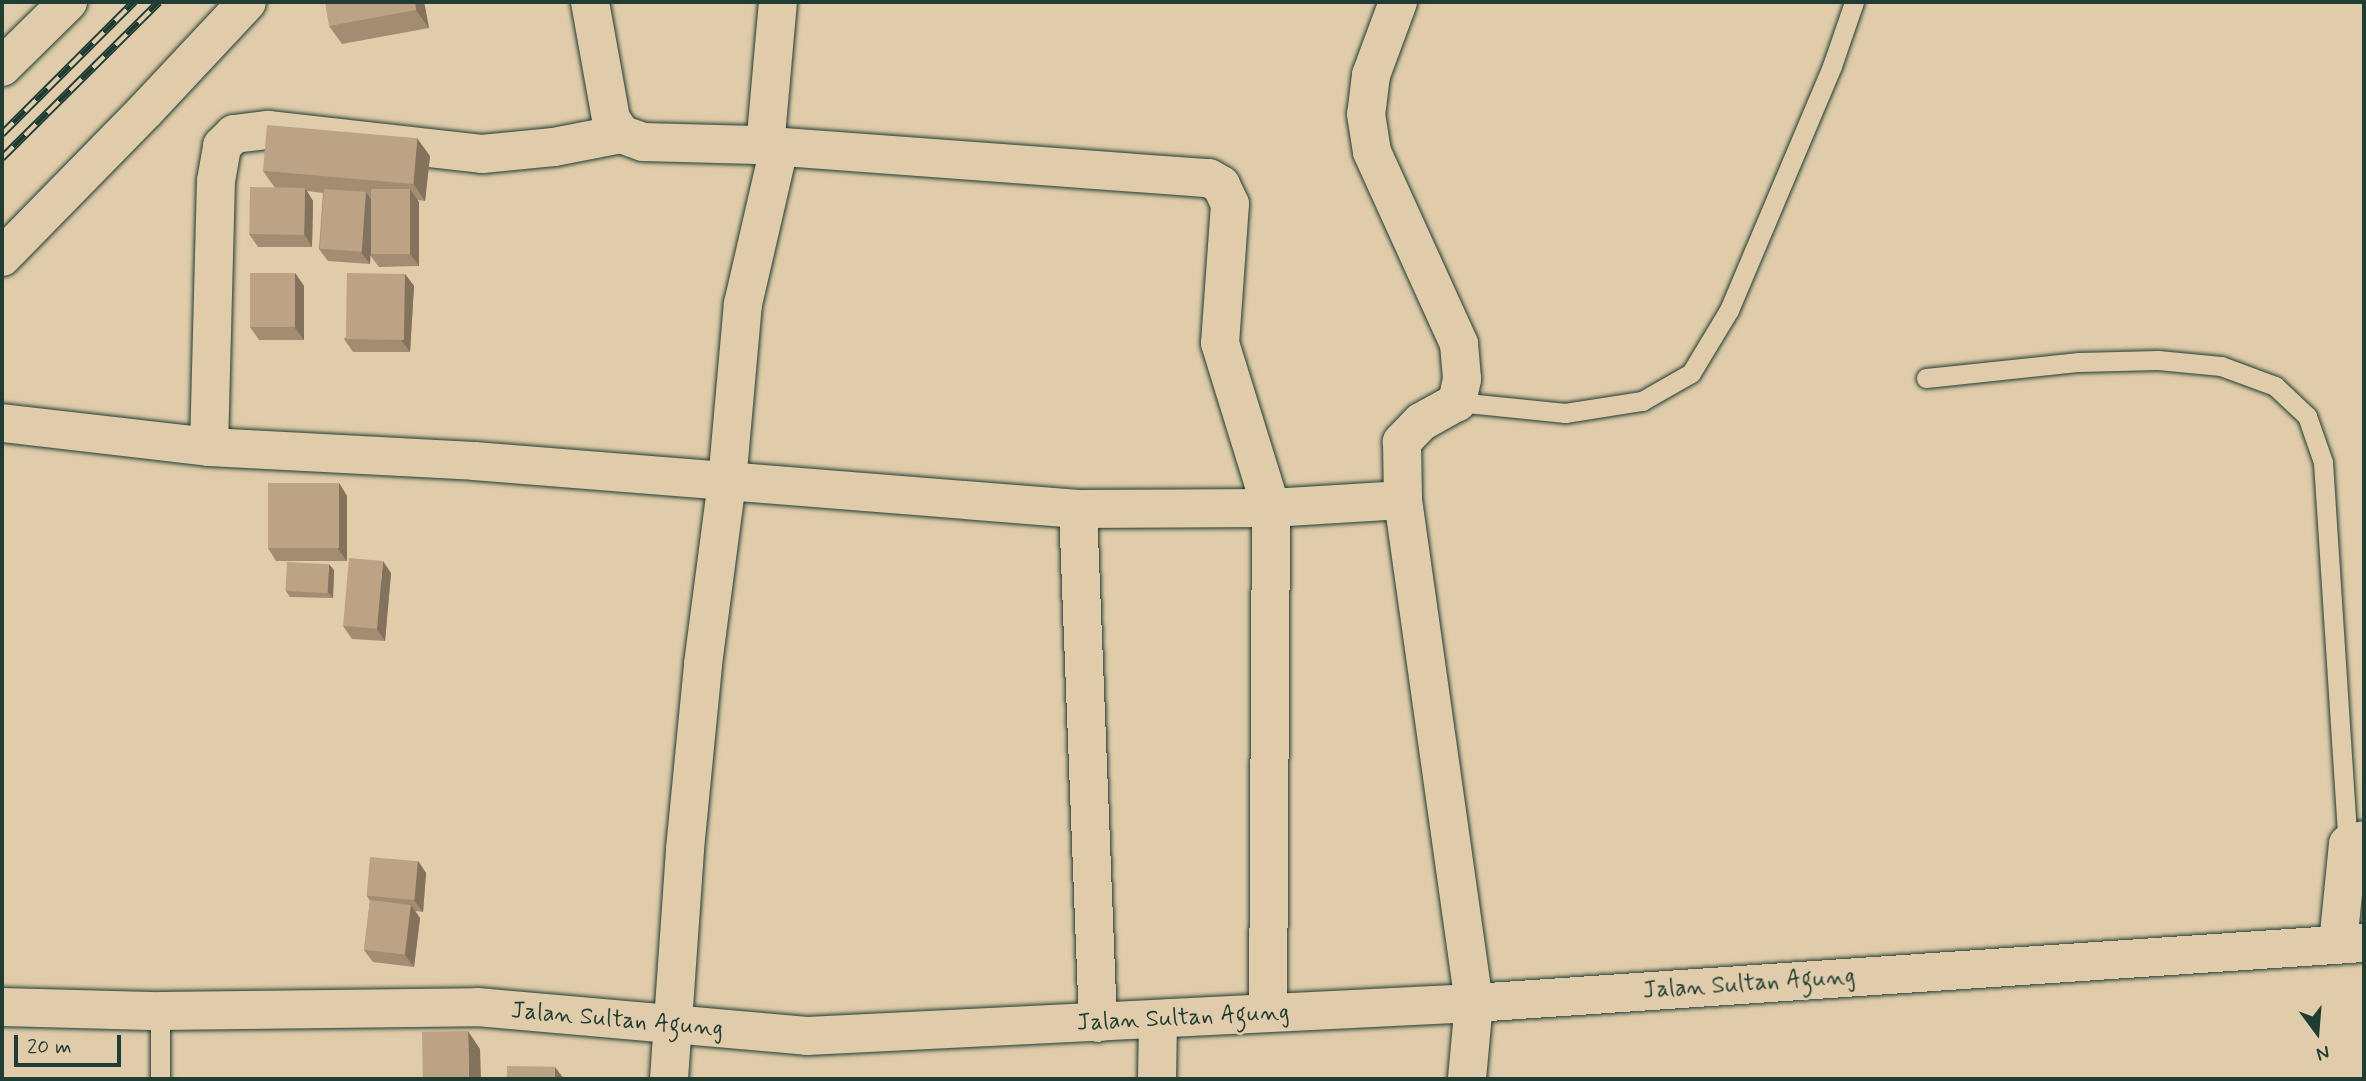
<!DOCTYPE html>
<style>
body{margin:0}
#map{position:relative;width:2366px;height:1081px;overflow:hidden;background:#e0ccaa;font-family:Mynerve,sans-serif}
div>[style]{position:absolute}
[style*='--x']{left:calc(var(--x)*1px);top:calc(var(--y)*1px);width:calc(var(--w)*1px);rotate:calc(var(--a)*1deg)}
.roads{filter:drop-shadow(0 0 2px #1f3d34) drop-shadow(0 0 2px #1f3d34)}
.service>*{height:19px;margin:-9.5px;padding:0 9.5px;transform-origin:9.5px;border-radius:9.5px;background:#e0ccaa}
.minor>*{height:38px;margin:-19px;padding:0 19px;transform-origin:19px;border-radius:19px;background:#e0ccaa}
.tertiary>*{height:38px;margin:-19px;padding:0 19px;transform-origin:19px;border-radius:19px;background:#e0ccaa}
.rail>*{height:8px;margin-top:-4px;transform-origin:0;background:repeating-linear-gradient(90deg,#e0ccaa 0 16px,#1f3d34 0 32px);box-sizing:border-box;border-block:2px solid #1f3d34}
.wall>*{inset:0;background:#a28c72}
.shaded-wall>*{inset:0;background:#84725d}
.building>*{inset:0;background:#bca385;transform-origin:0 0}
span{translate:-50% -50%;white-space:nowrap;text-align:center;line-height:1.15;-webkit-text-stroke:5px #e0ccaa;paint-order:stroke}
.street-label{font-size:24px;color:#1f3d34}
.frame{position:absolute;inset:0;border:4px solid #1f3d34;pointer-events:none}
.north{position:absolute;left:2282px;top:997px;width:70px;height:70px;-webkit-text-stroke:5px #e0ccaa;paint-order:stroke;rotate:164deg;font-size:19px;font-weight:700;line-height:28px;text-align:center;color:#1f3d34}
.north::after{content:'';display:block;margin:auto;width:24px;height:32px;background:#1f3d34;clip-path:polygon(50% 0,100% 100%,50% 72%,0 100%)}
.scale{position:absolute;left:14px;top:1035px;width:107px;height:32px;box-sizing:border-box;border:4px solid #1f3d34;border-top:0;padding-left:9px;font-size:21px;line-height:24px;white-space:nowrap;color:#1f3d34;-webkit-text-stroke:5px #e0ccaa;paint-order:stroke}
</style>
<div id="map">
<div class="roads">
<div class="service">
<div style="--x:1926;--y:378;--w:154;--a:-6"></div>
<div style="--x:2079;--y:362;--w:79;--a:-1.5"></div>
<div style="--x:2158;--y:360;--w:63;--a:5.4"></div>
<div style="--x:2221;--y:366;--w:58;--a:20.3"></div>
<div style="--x:2275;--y:386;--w:44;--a:43.2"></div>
<div style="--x:2307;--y:416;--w:49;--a:70.8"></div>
<div style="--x:2323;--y:462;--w:383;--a:86.3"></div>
<div style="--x:1457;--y:402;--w:109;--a:5.8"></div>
<div style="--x:1565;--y:413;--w:78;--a:-8.9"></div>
<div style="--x:1642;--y:401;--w:56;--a:-29.7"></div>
<div style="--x:1691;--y:373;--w:74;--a:-58.9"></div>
<div style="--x:1729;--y:310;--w:265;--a:-67.1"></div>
<div style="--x:1832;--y:66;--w:68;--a:-71"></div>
<div style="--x:160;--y:1079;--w:68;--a:-90"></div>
</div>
<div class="minor">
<div style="--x:590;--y:2;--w:119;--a:79.8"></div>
<div style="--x:611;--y:119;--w:18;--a:56"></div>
<div style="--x:621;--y:134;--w:23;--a:20"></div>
<div style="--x:643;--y:142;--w:113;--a:1.5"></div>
<div style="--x:756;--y:145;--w:454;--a:4.2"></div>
<div style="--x:1209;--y:178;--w:14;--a:30"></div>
<div style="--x:1221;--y:185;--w:21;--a:65"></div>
<div style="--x:1230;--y:204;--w:139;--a:94.1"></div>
<div style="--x:1220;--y:343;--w:173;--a:72.8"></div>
<div style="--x:1271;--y:508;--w:504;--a:90.34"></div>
<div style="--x:1398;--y:2;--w:78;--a:110.3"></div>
<div style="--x:1371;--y:75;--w:39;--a:97"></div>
<div style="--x:1366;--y:114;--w:38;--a:81"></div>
<div style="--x:1372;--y:152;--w:211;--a:65.6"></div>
<div style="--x:1459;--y:344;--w:35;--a:85"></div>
<div style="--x:1462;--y:379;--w:24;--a:102"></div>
<div style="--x:1457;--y:402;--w:41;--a:150.9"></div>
<div style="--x:1421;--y:422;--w:28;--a:134"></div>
<div style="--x:1402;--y:442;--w:58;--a:89"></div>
<div style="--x:1403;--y:500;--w:508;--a:81.97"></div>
<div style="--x:1474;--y:1003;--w:76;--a:95.3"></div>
<div style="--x:2;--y:67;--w:93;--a:-44.6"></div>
<div style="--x:765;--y:147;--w:146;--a:-84.9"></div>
<div style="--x:2;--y:257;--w:204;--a:-45.6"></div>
<div style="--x:145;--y:111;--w:149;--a:-46.9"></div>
<div style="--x:2;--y:423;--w:208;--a:6.6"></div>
<div style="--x:209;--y:447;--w:265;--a:3"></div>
<div style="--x:474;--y:461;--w:606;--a:4.54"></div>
<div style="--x:1078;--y:509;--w:193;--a:-0.3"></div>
<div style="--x:1271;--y:508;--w:132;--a:-3.5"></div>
<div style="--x:209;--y:447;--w:266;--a:-88.5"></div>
<div style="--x:216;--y:181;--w:36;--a:-80"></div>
<div style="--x:222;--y:146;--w:17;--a:-45"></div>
<div style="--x:234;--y:134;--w:34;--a:-7"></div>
<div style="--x:268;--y:130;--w:215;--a:6.4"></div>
<div style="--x:482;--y:154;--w:72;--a:-5.6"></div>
<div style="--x:554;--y:147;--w:68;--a:-11"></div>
<div style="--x:1078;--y:509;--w:514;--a:87.77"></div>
<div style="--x:2338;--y:944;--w:100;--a:-84.3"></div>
<div style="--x:2348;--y:844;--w:16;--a:-14"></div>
<div style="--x:669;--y:1079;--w:231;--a:-86"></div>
<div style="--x:685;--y:849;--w:186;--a:-84.4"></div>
<div style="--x:703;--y:664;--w:184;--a:-82.5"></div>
<div style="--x:727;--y:482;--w:179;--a:-84.9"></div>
<div style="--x:743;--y:304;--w:160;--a:-77"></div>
<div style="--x:1157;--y:1079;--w:60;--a:-89"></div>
</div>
<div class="tertiary">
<div style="--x:2;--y:1007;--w:158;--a:1.5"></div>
<div style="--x:160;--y:1011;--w:317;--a:-0.7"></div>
<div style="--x:477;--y:1007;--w:331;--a:5"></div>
<div style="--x:807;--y:1036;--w:668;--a:-2.83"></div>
<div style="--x:1474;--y:1003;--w:892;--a:-3.86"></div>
</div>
</div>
<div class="rail">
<div style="--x:2;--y:134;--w:187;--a:-45"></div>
<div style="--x:2;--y:158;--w:221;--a:-44.8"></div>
</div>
<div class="wall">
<div style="clip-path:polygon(424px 2px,429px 28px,342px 44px,329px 26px)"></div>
<div style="clip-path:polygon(430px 156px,425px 201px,418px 200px,419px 266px,379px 267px,370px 255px,370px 264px,328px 261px,319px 249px,323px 193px,307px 191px,313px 201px,312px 247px,258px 247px,249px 234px,275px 188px,263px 171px)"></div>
<div style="clip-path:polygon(295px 273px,304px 286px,304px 340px,259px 340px,250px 327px)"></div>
<div style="clip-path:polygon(405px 274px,414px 286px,410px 352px,353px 352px,344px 339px)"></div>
<div style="clip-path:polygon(339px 483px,347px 496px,347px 561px,276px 561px,268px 548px)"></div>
<div style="clip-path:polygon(334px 570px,333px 598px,290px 597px,286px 591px)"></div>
<div style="clip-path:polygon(391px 573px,385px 641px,352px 639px,343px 626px)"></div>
<div style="clip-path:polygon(418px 861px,426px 873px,423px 912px,415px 911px,420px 918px,414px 967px,373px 962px,364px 950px,370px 901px,367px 896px)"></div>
</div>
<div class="shaded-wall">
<div style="clip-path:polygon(415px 2px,424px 2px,429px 28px,416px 10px)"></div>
<div style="clip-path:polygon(417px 138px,430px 156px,425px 201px,413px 183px)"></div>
<div style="clip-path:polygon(305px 188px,313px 201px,312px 247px,304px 234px)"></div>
<div style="clip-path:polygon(410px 189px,419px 202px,419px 266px,410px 254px)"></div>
<div style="clip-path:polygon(366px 192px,374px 204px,370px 264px,361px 252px)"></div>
<div style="clip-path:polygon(295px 273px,304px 286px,304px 340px,295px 328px)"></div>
<div style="clip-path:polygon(405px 274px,414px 286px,410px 352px,401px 340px)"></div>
<div style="clip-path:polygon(339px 483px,347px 496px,347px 561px,338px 549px)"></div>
<div style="clip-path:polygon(383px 561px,391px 573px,385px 641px,377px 629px)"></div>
<div style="clip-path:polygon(329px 564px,334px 570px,333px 598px,328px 592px)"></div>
<div style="clip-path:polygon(418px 861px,426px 873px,423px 912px,414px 900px)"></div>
<div style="clip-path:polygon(411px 905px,420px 918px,414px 967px,405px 955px)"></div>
<div style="clip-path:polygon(468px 1031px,480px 1049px,481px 1079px,469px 1079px)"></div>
<div style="clip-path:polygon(555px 1067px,564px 1079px,555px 1079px)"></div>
</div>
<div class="building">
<div style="clip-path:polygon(325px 2px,415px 2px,416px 10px,329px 26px)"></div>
<div style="left:267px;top:125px;width:151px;height:46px;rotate:5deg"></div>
<div style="left:250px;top:187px;width:55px;height:47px;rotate:1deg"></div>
<div style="left:324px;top:189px;width:42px;height:60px;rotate:4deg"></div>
<div style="left:371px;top:189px;width:39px;height:65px"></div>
<div style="left:250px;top:273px;width:45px;height:54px"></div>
<div style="left:347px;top:273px;width:58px;height:66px;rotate:1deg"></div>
<div style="left:268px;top:483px;width:71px;height:65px"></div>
<div style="left:349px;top:558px;width:34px;height:68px;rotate:5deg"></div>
<div style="left:287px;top:562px;width:42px;height:29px;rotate:3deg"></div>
<div style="left:370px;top:857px;width:48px;height:39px;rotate:5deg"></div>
<div style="left:370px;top:900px;width:41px;height:50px;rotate:7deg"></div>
<div style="left:468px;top:1031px;width:48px;height:46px;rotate:89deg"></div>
<div style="left:507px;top:1066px;width:48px;height:13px;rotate:1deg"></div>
</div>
<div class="street-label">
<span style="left:1749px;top:984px;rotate:-4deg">Jalan Sultan Agung</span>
<span style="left:1183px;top:1018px;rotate:-3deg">Jalan Sultan Agung</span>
<span style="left:617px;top:1020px;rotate:5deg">Jalan Sultan Agung</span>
</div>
<div class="frame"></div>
<div class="north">N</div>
<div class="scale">20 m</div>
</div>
